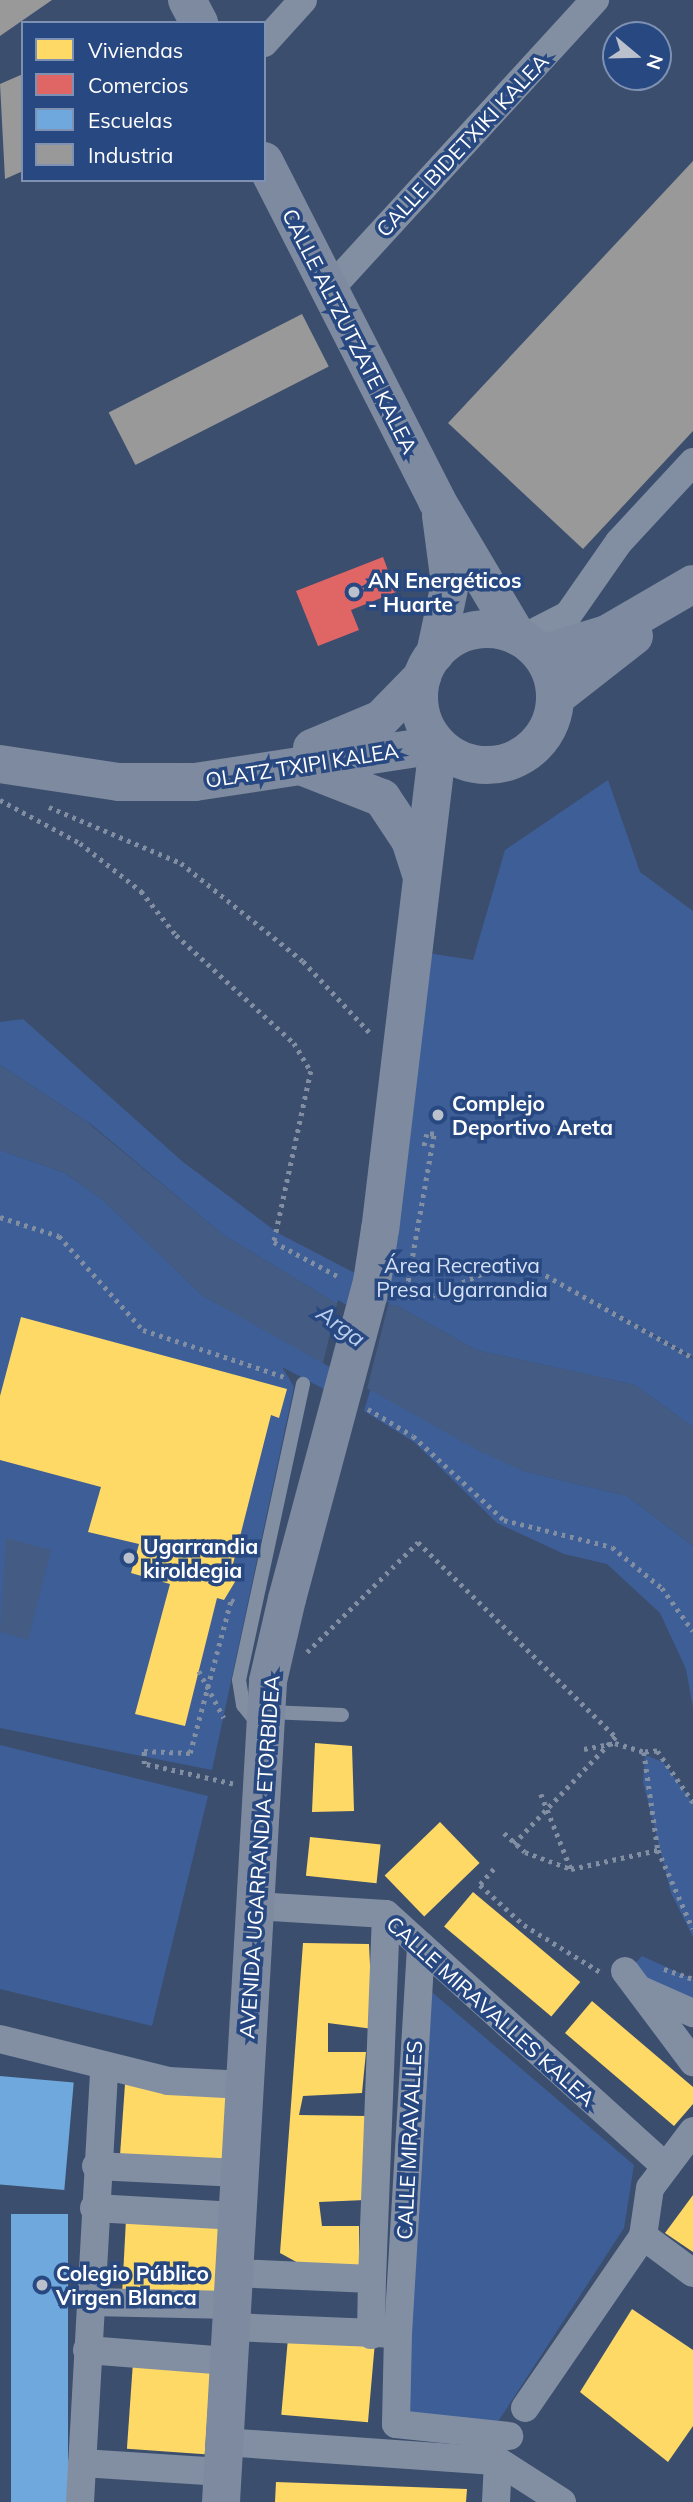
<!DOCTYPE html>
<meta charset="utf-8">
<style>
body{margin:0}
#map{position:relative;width:693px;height:2502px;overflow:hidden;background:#3c4e6d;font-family:Mulish,sans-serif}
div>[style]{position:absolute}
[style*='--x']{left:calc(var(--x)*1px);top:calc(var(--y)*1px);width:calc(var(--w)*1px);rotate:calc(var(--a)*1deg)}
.green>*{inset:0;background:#3d5e97}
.water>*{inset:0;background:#445c84}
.pier>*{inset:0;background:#3c4e6d}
.homes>*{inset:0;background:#ffd966;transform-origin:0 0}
.shops>*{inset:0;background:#e06666}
.schools>*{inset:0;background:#6fa8dc;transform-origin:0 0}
.industry>*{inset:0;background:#999;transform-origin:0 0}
.path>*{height:4.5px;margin-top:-2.25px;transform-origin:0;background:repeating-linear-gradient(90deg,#828fa3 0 3.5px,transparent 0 8.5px)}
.lane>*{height:14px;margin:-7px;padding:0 7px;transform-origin:7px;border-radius:7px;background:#828fa3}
.street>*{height:28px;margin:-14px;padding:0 14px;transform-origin:14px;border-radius:14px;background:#828fa3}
.secondary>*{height:38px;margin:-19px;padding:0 19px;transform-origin:19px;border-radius:19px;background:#7d8a9f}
.secondary>.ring{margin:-19px;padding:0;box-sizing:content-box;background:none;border:38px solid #7d8a9f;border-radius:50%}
.path-bridge>*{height:4.5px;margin-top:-2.25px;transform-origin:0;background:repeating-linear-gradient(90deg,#828fa3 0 3.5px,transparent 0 8.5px)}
.secondary-bridge>*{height:38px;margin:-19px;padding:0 19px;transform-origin:19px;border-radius:19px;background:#7d8a9f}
.dots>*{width:19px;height:19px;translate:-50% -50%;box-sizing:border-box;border:4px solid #284881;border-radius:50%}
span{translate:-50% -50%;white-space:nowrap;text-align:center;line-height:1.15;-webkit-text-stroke:7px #284881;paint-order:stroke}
.street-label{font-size:21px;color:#fff}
.poi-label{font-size:21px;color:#fff;font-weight:700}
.left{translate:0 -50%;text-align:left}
.park-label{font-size:21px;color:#d3e0f5}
.water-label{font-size:23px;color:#bbceed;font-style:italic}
.legend{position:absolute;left:21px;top:21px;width:245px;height:161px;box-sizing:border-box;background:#284881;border:2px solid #7e91b3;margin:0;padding:9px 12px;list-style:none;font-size:21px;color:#fff}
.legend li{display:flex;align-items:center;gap:14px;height:35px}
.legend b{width:35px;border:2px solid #7e91b3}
.north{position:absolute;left:602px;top:21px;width:70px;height:70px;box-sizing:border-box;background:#284881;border:2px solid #7e91b3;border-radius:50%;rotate:109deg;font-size:19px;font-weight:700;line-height:28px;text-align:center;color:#fff}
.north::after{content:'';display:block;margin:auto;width:24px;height:32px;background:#bbc1cc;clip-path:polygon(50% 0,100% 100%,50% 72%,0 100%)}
</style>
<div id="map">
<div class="green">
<div style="clip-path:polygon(608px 780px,640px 872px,693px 911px,693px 1357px,565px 1284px,693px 1359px,693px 1427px,635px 1385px,476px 1350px,396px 1305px,349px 1311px,222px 1234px,92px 1125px,0 1065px,0 1022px,23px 1019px,183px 1162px,278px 1233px,372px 1282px,415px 951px,473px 960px,505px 850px)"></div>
<div style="clip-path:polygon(0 1150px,65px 1173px,103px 1200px,203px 1296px,348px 1373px,341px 1398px,282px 1367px,294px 1387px,212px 1770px,0 1728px)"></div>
<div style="clip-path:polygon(372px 1384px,523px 1471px,627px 1496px,693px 1546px,693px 1708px,686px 1669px,660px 1613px,607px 1564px,564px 1554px,497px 1523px,414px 1442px,364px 1411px)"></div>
<div style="clip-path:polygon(0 1745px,208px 1796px,152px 2026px,0 1989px)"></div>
<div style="clip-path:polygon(645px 1755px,663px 1762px,693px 1803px,693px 1937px,671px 1893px,643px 1782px)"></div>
<div style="clip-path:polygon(642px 1956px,693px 1979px,693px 2008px,627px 1972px)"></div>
<div style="clip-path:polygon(419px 1981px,634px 2165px,624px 2228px,490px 2434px,396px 2424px)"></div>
</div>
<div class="water">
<div style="clip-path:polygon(0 1065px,87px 1122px,222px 1234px,349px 1311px,396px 1305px,476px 1350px,635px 1385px,693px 1427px,693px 1546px,627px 1496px,523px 1471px,477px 1450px,203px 1296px,103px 1200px,65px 1173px,0 1150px)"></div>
<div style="clip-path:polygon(6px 1538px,51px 1550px,28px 1640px,0 1632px)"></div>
</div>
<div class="pier">
<div style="clip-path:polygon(338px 1300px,350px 1307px,389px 1302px,367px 1389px,323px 1363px)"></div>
</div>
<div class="homes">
<div style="clip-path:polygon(21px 1317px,287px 1389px,279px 1418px,271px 1415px,233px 1564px,244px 1567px,224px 1600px,217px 1598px,185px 1726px,135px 1714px,170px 1584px,131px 1573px,139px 1544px,88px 1532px,101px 1487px,0 1460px,0 1396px)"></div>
<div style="clip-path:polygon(315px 1743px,352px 1746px,354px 1811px,312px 1812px)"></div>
<div style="left:440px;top:1822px;width:57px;height:77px;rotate:46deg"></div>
<div style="left:310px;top:1837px;width:71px;height:39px;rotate:6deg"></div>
<div style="left:473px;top:1892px;width:140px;height:45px;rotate:40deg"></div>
<div style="clip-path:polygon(303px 1943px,369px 1944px,373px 2029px,328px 2023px,328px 2052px,366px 2052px,362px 2093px,303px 2096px,299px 2115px,367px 2116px,365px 2200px,319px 2202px,322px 2226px,359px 2226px,359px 2269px,302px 2265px,280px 2253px)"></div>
<div style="clip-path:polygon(592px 2001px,693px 2087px,693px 2104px,674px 2126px,565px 2033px)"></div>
<div style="left:125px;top:2084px;width:105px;height:74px;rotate:4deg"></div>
<div style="clip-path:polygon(693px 2195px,693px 2252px,665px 2233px)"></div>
<div style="left:126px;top:2219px;width:95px;height:76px;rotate:3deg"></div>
<div style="clip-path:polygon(632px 2309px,693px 2350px,693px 2426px,668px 2462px,580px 2392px)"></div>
<div style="left:288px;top:2338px;width:87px;height:77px;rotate:5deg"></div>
<div style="left:133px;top:2362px;width:78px;height:87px;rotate:4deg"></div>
<div style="clip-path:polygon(276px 2482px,467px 2489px,466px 2502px,275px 2502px)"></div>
</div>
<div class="shops">
<div style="clip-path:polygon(383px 557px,396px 592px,351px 610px,359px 630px,318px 646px,296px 591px)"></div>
</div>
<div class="schools">
<div style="left:0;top:2076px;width:74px;height:108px;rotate:5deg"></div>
<div style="left:11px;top:2214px;width:57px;height:288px"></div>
</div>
<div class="industry">
<div style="clip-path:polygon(0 0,52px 0,0 36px)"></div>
<div style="clip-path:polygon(23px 74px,23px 171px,5px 179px,0 84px)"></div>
<div style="clip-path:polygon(693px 161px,693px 431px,583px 549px,448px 423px)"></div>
<div style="left:302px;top:314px;width:59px;height:217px;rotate:63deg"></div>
</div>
<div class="path">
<div style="--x:0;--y:800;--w:91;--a:28.3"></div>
<div style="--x:80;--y:843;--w:78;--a:38.2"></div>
<div style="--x:141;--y:891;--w:56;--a:51.5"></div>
<div style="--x:176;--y:935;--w:160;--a:42.5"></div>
<div style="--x:294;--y:1043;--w:33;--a:59"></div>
<div style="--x:311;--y:1071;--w:175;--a:102.2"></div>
<div style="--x:274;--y:1242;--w:76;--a:28.2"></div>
<div style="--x:49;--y:807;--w:143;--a:23"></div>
<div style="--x:181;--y:863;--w:156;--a:38.8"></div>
<div style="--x:303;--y:961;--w:101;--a:47"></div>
<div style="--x:0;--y:1217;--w:62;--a:17.9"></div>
<div style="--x:59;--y:1236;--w:126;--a:48.2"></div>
<div style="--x:143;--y:1330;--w:153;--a:18.3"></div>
<div style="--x:399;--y:1297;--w:32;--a:-2"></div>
<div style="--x:431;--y:1296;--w:77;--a:-23.6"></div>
<div style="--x:502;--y:1265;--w:29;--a:4"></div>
<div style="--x:531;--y:1267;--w:186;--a:29.3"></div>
<div style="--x:405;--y:1298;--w:167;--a:-80"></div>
<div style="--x:434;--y:1134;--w:7;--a:180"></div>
<div style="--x:427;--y:1134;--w:13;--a:103"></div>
<div style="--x:368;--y:1409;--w:52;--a:31"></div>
<div style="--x:413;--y:1436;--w:124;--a:42.7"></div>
<div style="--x:504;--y:1520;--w:111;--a:14"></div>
<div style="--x:612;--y:1547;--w:65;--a:39.4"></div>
<div style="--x:662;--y:1588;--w:53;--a:54.2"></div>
<div style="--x:307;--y:1652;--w:156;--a:-44.7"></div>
<div style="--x:418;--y:1542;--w:278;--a:44.6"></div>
<div style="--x:616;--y:1737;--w:148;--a:133.6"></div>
<div style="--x:584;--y:1749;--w:32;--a:-11"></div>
<div style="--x:615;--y:1743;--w:30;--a:17"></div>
<div style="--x:233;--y:1784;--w:91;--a:-167.3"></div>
<div style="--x:144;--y:1764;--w:13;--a:-90"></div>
<div style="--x:144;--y:1751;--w:46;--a:2.5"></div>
<div style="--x:190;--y:1753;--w:158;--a:-75"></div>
<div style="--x:231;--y:1600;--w:8;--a:23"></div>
<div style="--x:541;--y:1794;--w:81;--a:68.2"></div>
<div style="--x:571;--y:1869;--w:89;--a:-12.3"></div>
<div style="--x:693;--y:1803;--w:63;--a:-124.7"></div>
<div style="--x:657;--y:1751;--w:13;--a:176"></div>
<div style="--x:644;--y:1752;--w:99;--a:81.9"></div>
<div style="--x:658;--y:1850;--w:86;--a:66.1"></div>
<div style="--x:504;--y:1833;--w:28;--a:42"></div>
<div style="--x:525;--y:1852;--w:49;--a:20.3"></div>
<div style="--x:494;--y:1869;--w:21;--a:131"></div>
<div style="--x:480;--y:1885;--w:59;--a:42.3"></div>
<div style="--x:524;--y:1925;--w:89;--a:31.7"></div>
<div style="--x:664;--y:1969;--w:31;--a:19"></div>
</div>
<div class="lane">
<div style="--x:268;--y:1712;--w:74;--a:2.3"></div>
<div style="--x:260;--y:1726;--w:27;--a:-129"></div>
<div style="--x:243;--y:1705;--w:25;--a:-99"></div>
<div style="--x:239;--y:1680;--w:303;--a:-77.8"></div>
</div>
<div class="street">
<div style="--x:264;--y:43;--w:58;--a:-47.8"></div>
<div style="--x:329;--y:290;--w:394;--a:-47.5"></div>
<div style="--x:523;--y:638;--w:51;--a:-27.1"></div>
<div style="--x:568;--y:615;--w:89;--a:-55.1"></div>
<div style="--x:619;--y:542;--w:109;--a:-47.2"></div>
<div style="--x:255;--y:1906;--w:131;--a:3.5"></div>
<div style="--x:386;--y:1914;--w:375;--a:42.1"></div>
<div style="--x:625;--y:1971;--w:114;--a:53.2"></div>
<div style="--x:641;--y:1990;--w:57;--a:23.9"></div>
<div style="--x:0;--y:2039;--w:173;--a:14"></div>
<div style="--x:168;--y:2081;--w:77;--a:3"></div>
<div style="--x:693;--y:2131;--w:71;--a:127"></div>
<div style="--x:650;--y:2188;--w:49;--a:98.3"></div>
<div style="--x:643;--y:2236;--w:62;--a:36.5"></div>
<div style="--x:96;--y:2166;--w:143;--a:2.8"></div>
<div style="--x:94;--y:2208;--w:143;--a:3.2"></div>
<div style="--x:234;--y:2273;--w:138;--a:2.5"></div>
<div style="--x:372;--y:2279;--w:365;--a:-87.8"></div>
<div style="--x:90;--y:2302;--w:142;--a:1.2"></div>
<div style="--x:231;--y:2327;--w:167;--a:2.4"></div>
<div style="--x:398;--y:2334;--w:90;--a:91.3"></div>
<div style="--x:396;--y:2424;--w:114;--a:6.1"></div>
<div style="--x:398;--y:2334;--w:389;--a:-86.6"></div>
<div style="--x:371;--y:2335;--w:56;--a:-89"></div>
<div style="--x:87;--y:2350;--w:141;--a:4.5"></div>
<div style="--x:525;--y:2408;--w:209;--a:-55.5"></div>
<div style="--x:224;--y:2442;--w:275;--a:4"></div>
<div style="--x:498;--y:2461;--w:76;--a:32.6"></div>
<div style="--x:82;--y:2463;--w:140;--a:3.7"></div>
<div style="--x:80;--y:2502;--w:435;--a:-86.8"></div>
<div style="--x:496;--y:2502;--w:41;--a:-87.2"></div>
</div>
<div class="secondary">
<div style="--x:187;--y:0;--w:26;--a:62"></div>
<div style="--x:264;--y:161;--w:381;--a:63"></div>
<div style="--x:437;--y:501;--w:157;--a:59.3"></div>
<div class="ring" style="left:419px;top:629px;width:98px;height:98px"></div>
<div style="--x:435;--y:654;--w:72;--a:-77.9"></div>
<div style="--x:450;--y:584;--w:69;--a:-97.5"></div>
<div style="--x:541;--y:654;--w:69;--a:-16.9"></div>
<div style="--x:607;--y:634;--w:99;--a:-30.2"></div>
<div style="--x:556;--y:697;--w:99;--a:-38"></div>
<div style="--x:312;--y:748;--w:75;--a:-22.8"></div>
<div style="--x:381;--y:719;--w:59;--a:-45.7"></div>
<div style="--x:0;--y:764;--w:120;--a:8.6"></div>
<div style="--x:119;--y:782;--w:76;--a:0"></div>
<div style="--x:195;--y:782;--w:246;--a:-8.7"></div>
<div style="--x:438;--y:745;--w:487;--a:96.8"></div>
<div style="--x:306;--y:768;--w:82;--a:21.5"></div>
<div style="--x:382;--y:798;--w:50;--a:56.3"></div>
<div style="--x:410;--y:840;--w:35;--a:72"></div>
<div style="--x:221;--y:2502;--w:822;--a:-86.72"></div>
<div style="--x:268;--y:1681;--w:84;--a:-77"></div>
</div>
<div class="path-bridge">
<div style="--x:199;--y:1671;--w:53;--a:62"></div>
</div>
<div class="secondary-bridge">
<div style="--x:287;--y:1599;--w:328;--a:-75"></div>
<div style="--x:372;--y:1282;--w:54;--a:-81.4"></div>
</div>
<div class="dots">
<div style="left:354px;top:592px;background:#bbc1cc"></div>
<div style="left:438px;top:1115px;background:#bbc1cc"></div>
<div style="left:129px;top:1558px;background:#bbc1cc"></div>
<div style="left:42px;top:2285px;background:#bbc1cc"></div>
</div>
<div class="street-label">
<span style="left:462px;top:145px;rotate:-47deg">CALLE BIDETXIKI KALEA</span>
<span style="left:350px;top:331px;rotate:63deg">CALLE ALTZUTZATE KALEA</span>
<span style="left:302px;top:765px;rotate:-9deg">OLATZ TXIPI KALEA</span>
<span style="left:259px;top:1857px;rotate:-86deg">AVENIDA UGARRANDIA ETORBIDEA</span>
<span style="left:491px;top:2011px;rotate:42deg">CALLE MIRAVALLES KALEA</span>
<span style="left:409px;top:2140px;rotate:-87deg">CALLE MIRAVALLES</span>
</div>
<div class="poi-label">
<span class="left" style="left:368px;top:592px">AN Energéticos<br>- Huarte</span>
<span class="left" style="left:452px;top:1115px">Complejo<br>Deportivo Areta</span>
<span class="left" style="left:143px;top:1558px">Ugarrandia<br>kiroldegia</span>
<span class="left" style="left:56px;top:2285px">Colegio Público<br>Virgen Blanca</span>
</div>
<div class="park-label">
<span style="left:462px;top:1277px">Área Recreativa<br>Presa Ugarrandia</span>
</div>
<div class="water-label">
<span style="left:341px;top:1326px;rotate:36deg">Arga</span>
</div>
<ul class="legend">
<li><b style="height:19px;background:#ffd966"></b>Viviendas</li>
<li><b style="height:19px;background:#e06666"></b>Comercios</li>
<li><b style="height:19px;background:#6fa8dc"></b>Escuelas</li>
<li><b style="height:19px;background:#999"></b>Industria</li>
</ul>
<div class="north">N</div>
</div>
